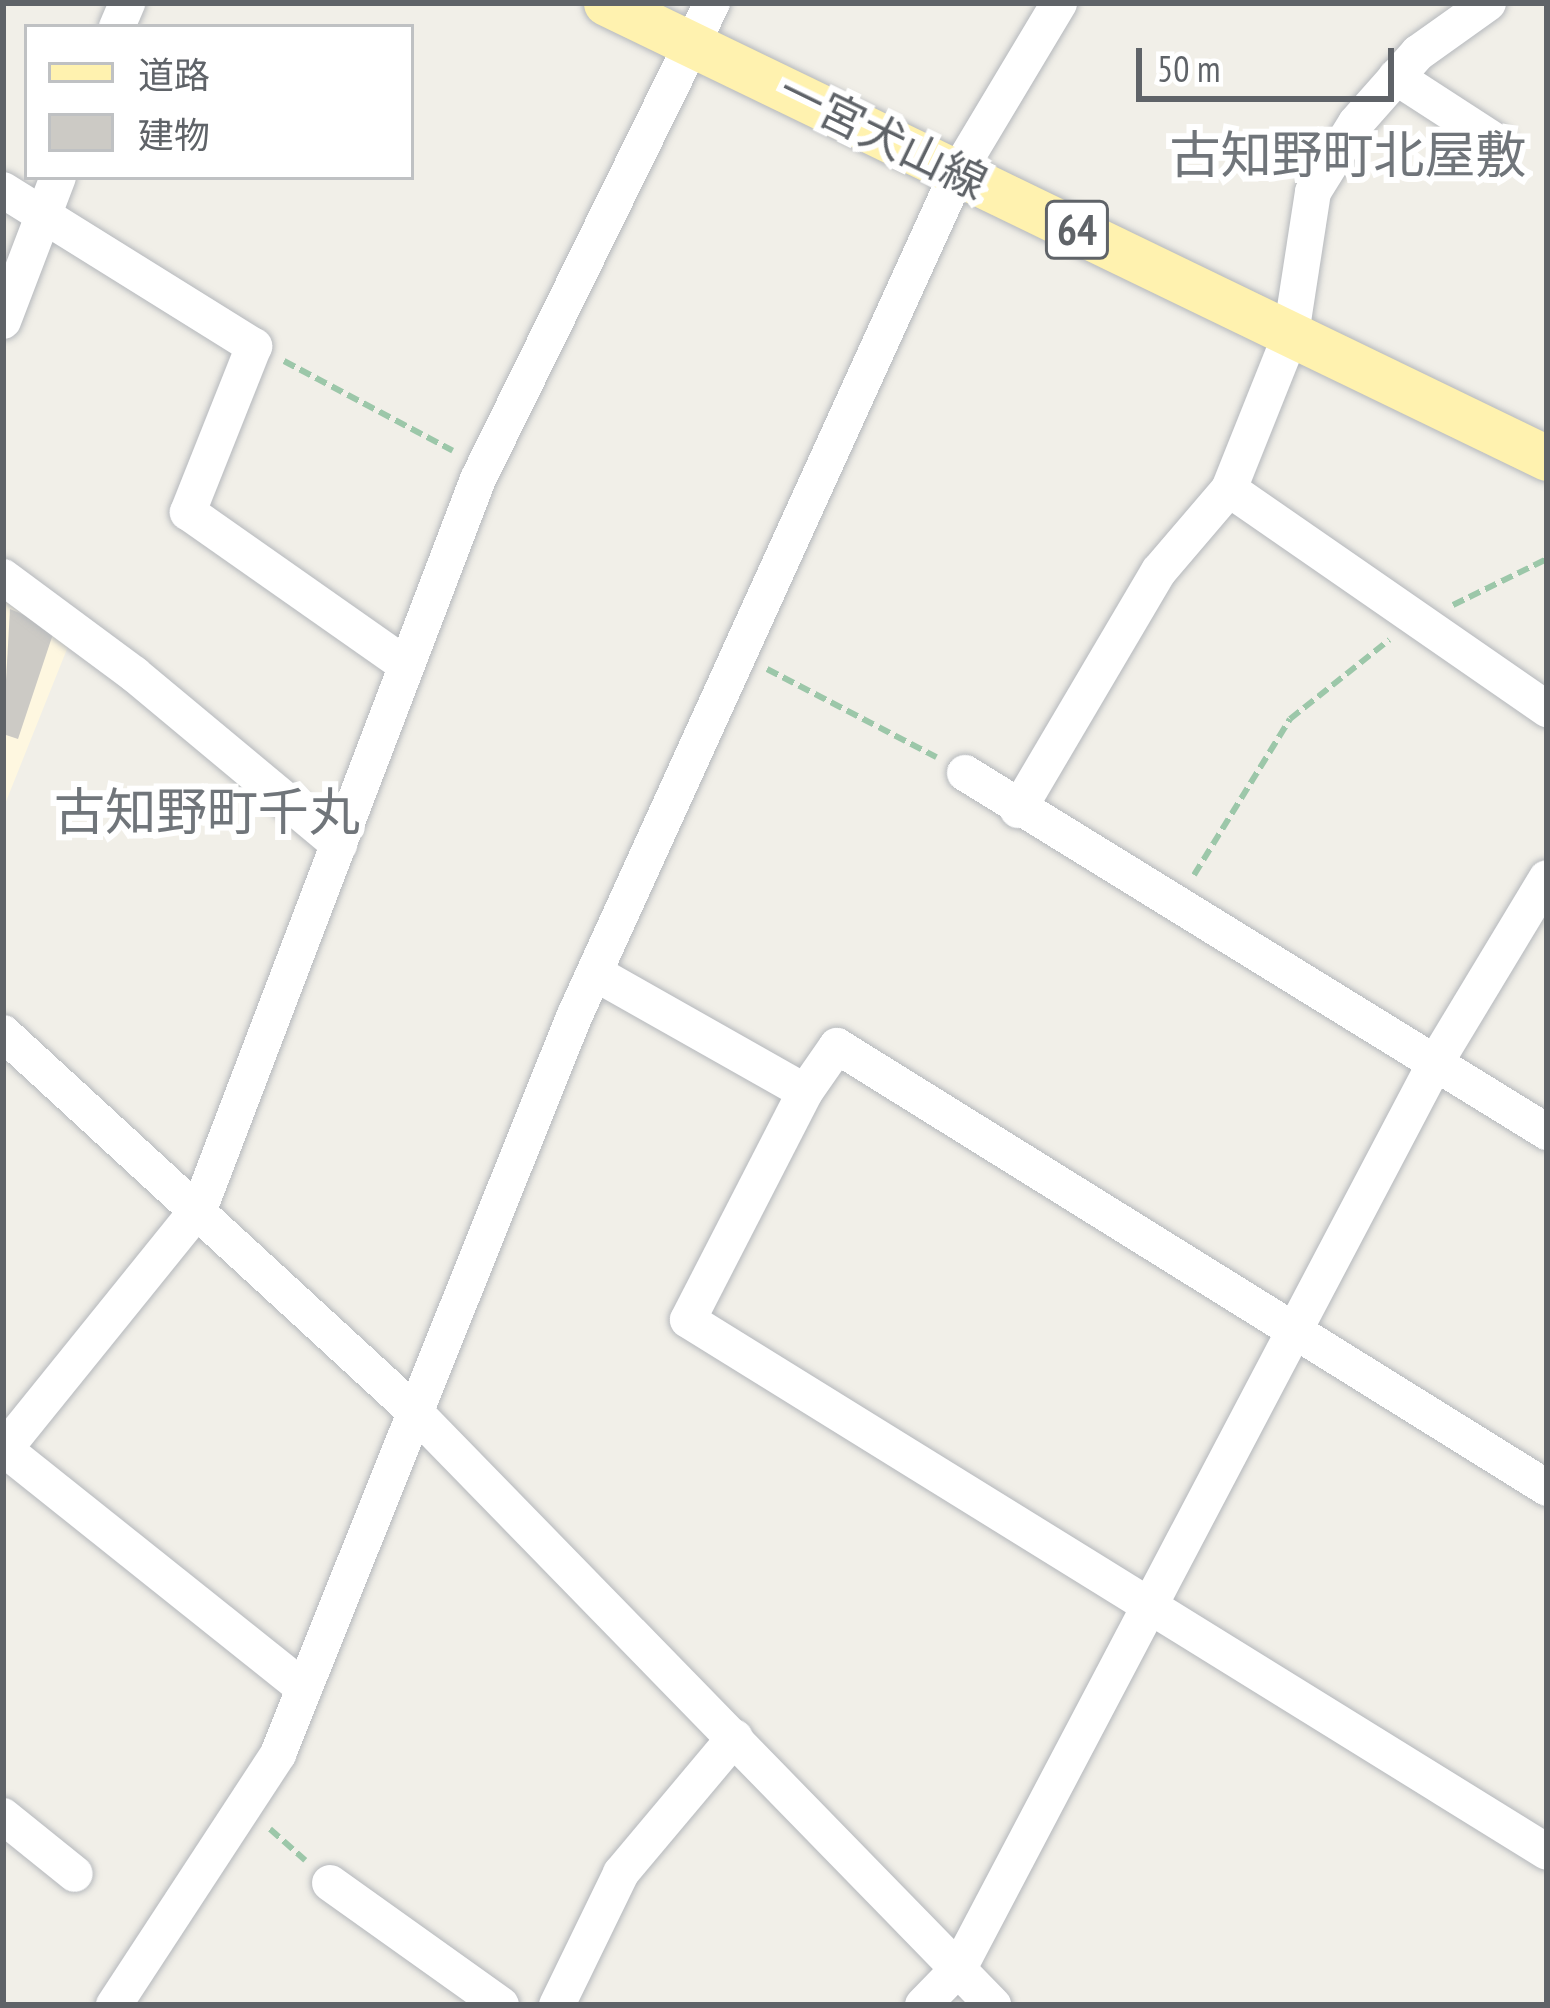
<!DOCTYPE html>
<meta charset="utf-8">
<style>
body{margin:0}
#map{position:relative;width:1550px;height:2008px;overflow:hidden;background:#f1efe8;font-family:"PT Sans Narrow","Noto Sans JP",sans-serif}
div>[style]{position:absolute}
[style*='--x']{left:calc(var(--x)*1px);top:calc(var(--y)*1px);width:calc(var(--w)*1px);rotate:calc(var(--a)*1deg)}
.commercial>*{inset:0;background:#fef7e0}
.building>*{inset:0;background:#cccac5}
.path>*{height:6px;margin-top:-3px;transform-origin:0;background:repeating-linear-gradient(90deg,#9cc7a9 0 12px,transparent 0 18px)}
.roads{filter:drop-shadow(0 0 3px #b5b8bc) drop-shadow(0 0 3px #b5b8bc)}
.minor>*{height:36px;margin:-18px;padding:0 18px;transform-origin:18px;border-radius:18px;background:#fff}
.major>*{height:45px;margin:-22.5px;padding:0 22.5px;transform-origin:22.5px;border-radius:22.5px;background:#fff2af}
span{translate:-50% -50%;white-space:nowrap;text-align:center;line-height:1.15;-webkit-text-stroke:12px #fff;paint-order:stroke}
.shield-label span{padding:3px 9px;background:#fff;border:3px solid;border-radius:9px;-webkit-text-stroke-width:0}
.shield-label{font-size:42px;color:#5f6368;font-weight:700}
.street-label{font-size:45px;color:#5f6368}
.quarter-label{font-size:51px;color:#70757a}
.frame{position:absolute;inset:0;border:6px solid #5f6368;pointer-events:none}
.legend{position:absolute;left:24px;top:24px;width:390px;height:156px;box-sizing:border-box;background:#fff;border:3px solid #bfc1c3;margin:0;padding:15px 21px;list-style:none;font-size:36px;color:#5f6368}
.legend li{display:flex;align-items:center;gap:24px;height:60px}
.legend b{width:60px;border:3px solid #bfc1c3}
.scale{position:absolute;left:1136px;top:48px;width:258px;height:54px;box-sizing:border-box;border:6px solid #5f6368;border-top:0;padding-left:15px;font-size:36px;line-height:42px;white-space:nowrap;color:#5f6368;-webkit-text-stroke:9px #fff;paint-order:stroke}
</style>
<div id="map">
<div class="commercial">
<div style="clip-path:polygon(3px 591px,71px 639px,3px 809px)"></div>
</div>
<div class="building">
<div style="clip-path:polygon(10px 609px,55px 628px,18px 739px,3px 734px)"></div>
</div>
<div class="path">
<div style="--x:284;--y:361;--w:191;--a:28"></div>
<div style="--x:1453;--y:605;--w:105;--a:-26.1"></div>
<div style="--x:767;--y:669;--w:191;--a:27.5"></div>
<div style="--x:1194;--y:875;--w:183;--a:-58.4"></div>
<div style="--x:1290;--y:719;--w:127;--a:-38.6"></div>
<div style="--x:270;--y:1829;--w:47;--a:41.5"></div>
</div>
<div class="roads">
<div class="minor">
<div style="--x:117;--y:27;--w:26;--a:-67"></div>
<div style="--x:1396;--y:77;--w:121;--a:32.9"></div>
<div style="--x:3;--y:190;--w:296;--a:31.9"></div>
<div style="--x:254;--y:346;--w:179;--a:111.7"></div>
<div style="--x:188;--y:512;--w:263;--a:35.1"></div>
<div style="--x:3;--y:321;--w:154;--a:-69.1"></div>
<div style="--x:1229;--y:489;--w:167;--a:-68.2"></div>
<div style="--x:1291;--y:334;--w:144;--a:-81.2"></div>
<div style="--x:1313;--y:192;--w:81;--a:-58.1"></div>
<div style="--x:1356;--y:123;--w:94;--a:-48.5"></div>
<div style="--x:1418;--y:53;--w:86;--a:-35.5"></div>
<div style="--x:3;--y:577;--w:163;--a:36.5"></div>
<div style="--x:134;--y:674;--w:267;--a:39.8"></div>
<div style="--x:965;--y:773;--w:684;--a:31.67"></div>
<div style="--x:1018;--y:810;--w:277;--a:-59.5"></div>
<div style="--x:1159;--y:571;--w:108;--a:-49.5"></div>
<div style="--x:1229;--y:489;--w:387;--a:34.7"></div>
<div style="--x:595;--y:973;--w:241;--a:29.5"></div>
<div style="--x:805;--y:1092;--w:56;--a:-55.2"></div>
<div style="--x:837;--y:1046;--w:836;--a:31.9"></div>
<div style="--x:3;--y:1033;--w:558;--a:42.6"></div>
<div style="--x:414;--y:1411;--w:830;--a:45.73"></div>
<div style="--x:805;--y:1092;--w:256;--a:117.2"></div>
<div style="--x:688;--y:1320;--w:1010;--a:31.77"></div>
<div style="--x:3;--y:1448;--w:385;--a:38.6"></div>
<div style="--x:3;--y:1451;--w:314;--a:-51.1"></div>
<div style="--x:200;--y:1207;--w:779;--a:-69.1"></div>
<div style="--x:478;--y:479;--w:530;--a:-63.82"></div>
<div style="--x:3;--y:1816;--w:92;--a:38.9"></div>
<div style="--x:330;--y:1883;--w:210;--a:35.5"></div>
<div style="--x:114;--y:2005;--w:300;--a:-56.8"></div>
<div style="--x:278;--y:1754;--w:794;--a:-68.12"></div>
<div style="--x:574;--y:1017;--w:928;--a:-65.56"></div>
<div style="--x:958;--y:172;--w:197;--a:-59.1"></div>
<div style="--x:557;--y:2005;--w:147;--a:-64.1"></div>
<div style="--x:621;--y:1873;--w:177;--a:-50"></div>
<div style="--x:923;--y:2005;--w:52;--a:-45.8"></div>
<div style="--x:959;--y:1968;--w:1020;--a:-62.25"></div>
<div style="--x:1434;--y:1065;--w:218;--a:-58.9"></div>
</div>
<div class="major">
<div style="--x:606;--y:3;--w:1045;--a:25.81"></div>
</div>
</div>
<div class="shield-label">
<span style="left:1077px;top:230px">64</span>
</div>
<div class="street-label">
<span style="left:883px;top:136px;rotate:26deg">一宮犬山線</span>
</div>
<div class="quarter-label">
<span style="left:1348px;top:154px">古知野町北屋敷</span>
<span style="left:207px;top:811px">古知野町千丸</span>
</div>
<div class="frame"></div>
<ul class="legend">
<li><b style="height:15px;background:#fff2af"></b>道路</li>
<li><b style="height:33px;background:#cccac5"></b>建物</li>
</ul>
<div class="scale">50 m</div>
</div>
